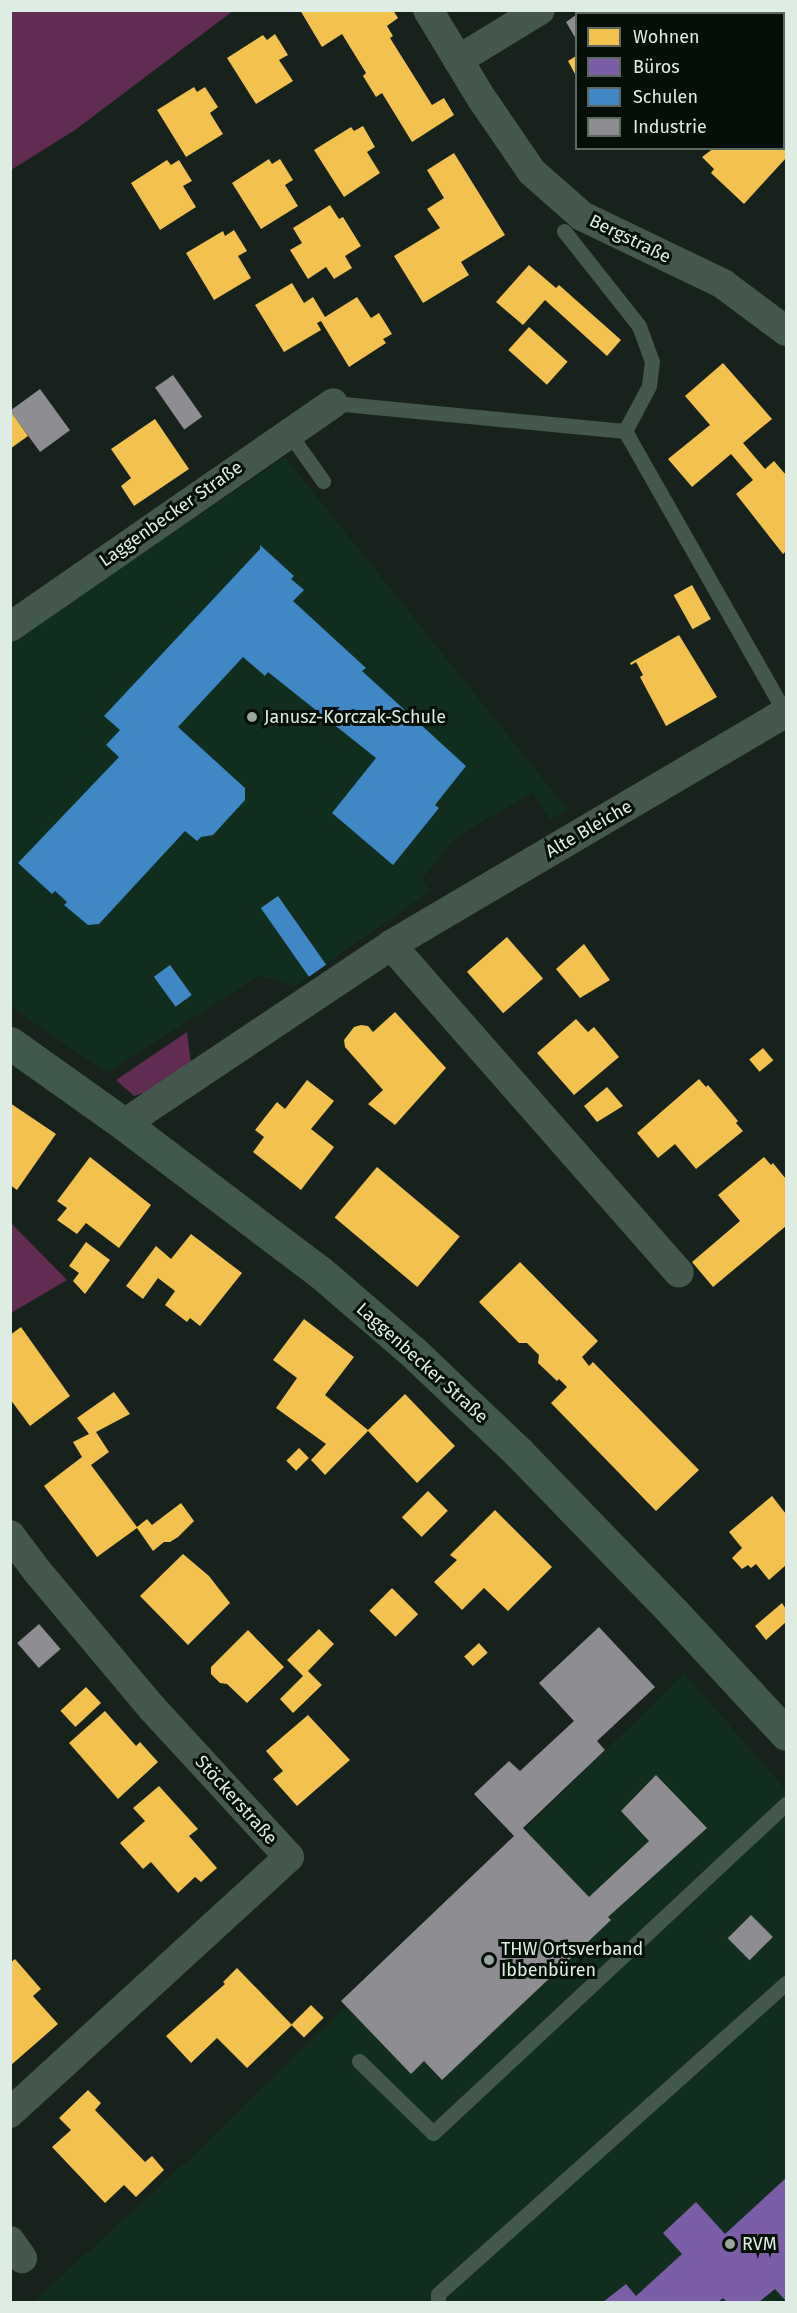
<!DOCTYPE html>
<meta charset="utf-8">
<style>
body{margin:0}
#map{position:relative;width:797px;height:2313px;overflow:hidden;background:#16221b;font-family:"Fira Sans",sans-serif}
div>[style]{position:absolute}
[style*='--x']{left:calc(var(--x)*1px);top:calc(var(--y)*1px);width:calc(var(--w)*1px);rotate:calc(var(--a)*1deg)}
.built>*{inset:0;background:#102d1d}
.green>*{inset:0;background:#612c51}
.homes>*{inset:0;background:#f2c14e;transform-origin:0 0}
.offices>*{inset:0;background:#7b5ea7}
.schools>*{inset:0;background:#3f88c5;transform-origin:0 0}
.industry>*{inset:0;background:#8d8d92;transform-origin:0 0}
.lane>*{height:15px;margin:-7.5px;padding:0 7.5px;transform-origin:7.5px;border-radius:7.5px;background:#45584d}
.street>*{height:30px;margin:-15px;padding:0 15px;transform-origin:15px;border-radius:15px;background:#45584d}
.secondary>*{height:33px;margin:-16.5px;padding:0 16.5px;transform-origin:16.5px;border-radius:16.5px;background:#40594b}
.dots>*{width:16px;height:16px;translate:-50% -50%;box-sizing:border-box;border:3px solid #050f08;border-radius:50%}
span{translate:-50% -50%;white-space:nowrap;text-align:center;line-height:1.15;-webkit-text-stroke:6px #050f08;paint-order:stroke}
.street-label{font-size:18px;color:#deede3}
.poi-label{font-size:18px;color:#deede3}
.left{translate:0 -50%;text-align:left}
.frame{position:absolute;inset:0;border:12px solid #deede3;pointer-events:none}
.legend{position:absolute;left:575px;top:12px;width:210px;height:138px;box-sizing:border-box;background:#050f08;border:2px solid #5c6860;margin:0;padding:8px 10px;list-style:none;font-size:18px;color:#deede3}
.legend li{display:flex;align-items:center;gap:12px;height:30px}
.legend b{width:30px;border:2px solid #5c6860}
</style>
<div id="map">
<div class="built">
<div style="clip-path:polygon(285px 457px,568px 810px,550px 820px,533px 792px,455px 838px,422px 879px,430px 891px,295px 986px,259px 976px,106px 1073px,11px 1007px,11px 643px)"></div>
<div style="clip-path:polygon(684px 1673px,786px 1790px,786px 2302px,33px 2302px,201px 2148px)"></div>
</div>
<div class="green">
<div style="clip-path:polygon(11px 10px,233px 10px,233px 11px,75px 130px,11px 170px)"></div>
<div style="clip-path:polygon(187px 1032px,191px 1064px,153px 1090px,134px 1096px,116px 1080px)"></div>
<div style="clip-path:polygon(10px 1222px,67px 1280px,11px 1313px,10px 1313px)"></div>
</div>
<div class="homes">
<div style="clip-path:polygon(300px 10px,393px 10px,398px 18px,387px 26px,393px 36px,390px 38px,432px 105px,444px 98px,454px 115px,412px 142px,382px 93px,376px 97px,363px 76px,366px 73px,342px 34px,322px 47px)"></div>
<div style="left:669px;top:10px;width:69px;height:4px"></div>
<div style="clip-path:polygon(779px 10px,786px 10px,786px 18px,784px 19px,784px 14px)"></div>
<div style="clip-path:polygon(275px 34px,288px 55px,279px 60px,293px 81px,256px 104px,227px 58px,263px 35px,267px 40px)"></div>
<div style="clip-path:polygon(576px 56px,576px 76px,568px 61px)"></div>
<div style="clip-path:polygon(194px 87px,197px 92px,205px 87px,218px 107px,210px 113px,223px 134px,186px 157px,157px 110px)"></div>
<div style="clip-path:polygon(784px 121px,786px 124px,786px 158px,744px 204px,711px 173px,714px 169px,702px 157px,714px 148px,784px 148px)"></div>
<div style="clip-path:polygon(363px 126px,375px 147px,367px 152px,380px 173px,344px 197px,314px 150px,351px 127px,354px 131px)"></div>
<div style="clip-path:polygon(454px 153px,505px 235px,461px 262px,469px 275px,423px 303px,394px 256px,440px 228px,427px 209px,444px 198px,427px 170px)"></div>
<div style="clip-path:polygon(269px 159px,272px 164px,280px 159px,293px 180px,285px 185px,298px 206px,261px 229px,232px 183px)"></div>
<div style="clip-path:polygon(167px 160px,171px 165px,179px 160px,192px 181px,183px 186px,196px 207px,160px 230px,131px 183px)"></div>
<div style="clip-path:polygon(330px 205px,339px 219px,343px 217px,361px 246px,345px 256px,352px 268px,334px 279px,326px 267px,308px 279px,290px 250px,302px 243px,293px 228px)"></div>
<div style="clip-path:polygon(234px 230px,247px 251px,238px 256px,251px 278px,214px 300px,186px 253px,223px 231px,225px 236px)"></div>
<div style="clip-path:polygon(529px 265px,556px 288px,559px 285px,621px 340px,607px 356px,545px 300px,523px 325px,496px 302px)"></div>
<div style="clip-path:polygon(292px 283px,304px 303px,313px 297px,325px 317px,357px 297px,371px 318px,379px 313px,392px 334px,383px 339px,386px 343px,349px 367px,321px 321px,317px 323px,321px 330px,284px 352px,255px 305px)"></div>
<div style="left:529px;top:327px;width:52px;height:31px;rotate:42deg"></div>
<div style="clip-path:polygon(723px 363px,772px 419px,743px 443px,765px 469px,774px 461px,786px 475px,786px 551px,783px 554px,736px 494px,753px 480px,731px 454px,692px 487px,668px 459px,710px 425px,685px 396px)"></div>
<div style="clip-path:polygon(10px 410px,28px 436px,10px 449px)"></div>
<div style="clip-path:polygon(155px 419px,189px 469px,134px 506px,121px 486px,131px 478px,111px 449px)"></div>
<div style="left:692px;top:585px;width:39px;height:21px;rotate:61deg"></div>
<div style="clip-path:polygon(679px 635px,717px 697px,666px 726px,640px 677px,643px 675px,636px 662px,631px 665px,630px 663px)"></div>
<div style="left:507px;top:937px;width:55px;height:53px;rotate:49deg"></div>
<div style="clip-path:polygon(584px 944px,610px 980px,580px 998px,556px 969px)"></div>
<div style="clip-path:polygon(395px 1012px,446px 1068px,395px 1125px,368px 1104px,383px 1090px,345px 1047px,344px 1040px,354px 1027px,361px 1025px,368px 1026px,373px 1032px)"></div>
<div style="clip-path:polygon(576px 1019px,588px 1032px,594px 1027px,619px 1057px,574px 1095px,537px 1053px)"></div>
<div style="left:763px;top:1048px;width:16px;height:18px;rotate:50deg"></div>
<div style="clip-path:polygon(699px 1079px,706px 1087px,708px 1085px,738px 1121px,736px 1123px,743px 1131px,696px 1169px,675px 1144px,658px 1158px,637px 1133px)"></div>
<div style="clip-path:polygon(307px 1080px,334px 1101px,311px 1129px,334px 1147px,301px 1190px,253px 1152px,264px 1137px,255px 1130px,277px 1102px,285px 1109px)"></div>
<div style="clip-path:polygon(607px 1087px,623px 1106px,597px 1122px,584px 1106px)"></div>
<div style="clip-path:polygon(10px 1103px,56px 1134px,17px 1190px,10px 1185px)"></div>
<div style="clip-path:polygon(90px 1157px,151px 1205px,119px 1248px,86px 1223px,77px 1234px,57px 1220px,67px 1208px,57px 1201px)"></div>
<div style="clip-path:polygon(764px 1157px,771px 1165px,773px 1163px,786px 1179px,786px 1226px,713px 1287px,692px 1262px,740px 1221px,718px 1195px)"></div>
<div style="left:377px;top:1167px;width:108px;height:66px;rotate:40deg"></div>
<div style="clip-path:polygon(191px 1234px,242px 1273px,200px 1326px,190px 1318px,187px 1322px,165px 1305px,175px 1291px,158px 1278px,143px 1299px,126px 1286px,156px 1246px,171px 1259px)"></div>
<div style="clip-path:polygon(86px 1242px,110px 1260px,85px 1294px,73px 1281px,79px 1273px,69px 1266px)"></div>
<div style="clip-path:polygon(520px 1262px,598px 1341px,582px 1357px,589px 1366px,593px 1362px,699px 1470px,656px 1511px,551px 1403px,567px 1387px,559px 1379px,557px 1381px,538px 1363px,539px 1355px,527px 1343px,519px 1343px,479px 1302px)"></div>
<div style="clip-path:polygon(304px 1319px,354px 1357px,325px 1395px,368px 1430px,405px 1394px,455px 1446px,417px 1483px,368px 1431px,325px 1475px,311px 1460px,326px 1444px,276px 1408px,297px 1378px,273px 1360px)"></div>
<div style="clip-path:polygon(21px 1327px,70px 1396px,30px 1426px,10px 1399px,10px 1335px)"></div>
<div style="clip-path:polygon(114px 1392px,130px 1414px,96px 1432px,109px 1452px,91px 1465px,137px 1527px,147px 1519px,152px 1525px,181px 1503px,194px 1521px,178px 1537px,170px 1542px,164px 1542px,153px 1551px,137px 1528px,97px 1557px,44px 1486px,82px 1457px,73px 1442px,89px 1434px,77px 1418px)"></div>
<div style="left:299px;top:1448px;width:14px;height:18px;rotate:45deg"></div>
<div style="left:428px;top:1491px;width:28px;height:37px;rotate:45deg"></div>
<div style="clip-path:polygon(772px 1496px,786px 1514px,786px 1565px,769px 1580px,756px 1564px,751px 1568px,748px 1565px,742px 1569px,732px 1558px,742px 1548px,729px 1532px)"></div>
<div style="clip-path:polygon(495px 1510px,552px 1567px,508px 1611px,484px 1588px,462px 1610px,434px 1582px,457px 1560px,450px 1555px)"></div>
<div style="clip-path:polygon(183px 1554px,209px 1576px,230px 1603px,188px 1645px,140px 1596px)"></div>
<div style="left:392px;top:1588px;width:37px;height:32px;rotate:45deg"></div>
<div style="clip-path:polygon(782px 1603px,786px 1609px,786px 1622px,766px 1640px,755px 1626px)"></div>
<div style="clip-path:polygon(319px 1629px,334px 1644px,308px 1671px,322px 1685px,293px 1713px,280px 1699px,303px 1676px,287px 1660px)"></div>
<div style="clip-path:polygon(248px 1630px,284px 1667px,247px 1703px,227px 1684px,220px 1683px,211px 1674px,211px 1667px)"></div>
<div style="left:479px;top:1643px;width:13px;height:20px;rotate:48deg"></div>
<div style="left:86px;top:1687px;width:22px;height:35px;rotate:47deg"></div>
<div style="clip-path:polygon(105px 1711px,136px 1746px,140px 1742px,158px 1762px,118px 1799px,69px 1743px)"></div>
<div style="clip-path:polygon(308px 1715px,350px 1760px,297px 1806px,273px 1779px,283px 1771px,266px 1751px)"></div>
<div style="clip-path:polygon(159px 1786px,198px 1829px,189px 1836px,217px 1868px,201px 1882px,195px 1877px,178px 1893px,151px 1862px,143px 1869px,120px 1843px,145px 1821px,133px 1808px)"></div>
<div style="clip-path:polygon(15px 1959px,41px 1989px,33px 1996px,58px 2024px,10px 2066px,10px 1963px)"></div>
<div style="clip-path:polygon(237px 1968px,292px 2025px,247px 2068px,217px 2038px,191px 2063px,166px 2036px,225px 1984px,223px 1982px)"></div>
<div style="left:311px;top:2005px;width:18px;height:28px;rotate:45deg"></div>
<div style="clip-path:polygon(88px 2090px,101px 2103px,95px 2110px,145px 2162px,152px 2156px,164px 2170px,136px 2197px,124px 2185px,105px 2203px,52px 2147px,71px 2130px,59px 2118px)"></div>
</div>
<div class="offices">
<div style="clip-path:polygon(786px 2178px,786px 2301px,775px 2289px,759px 2302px,727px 2302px,723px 2298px,718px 2302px,603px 2302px,626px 2284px,636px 2296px,682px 2254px,663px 2233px,696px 2202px,725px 2234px)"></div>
</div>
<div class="schools">
<div style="clip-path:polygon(260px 545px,294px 576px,291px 579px,304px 590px,293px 601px,366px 668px,362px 671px,466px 766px,435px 805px,439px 808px,393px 865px,332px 813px,376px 758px,268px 672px,265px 676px,243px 657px,178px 727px,245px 788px,245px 800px,213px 835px,201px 837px,197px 841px,185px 831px,99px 924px,88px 925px,64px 905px,67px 902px,55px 891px,52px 894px,18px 863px,119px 757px,106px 745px,120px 730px,104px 716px,260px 549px)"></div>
<div style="left:278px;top:896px;width:84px;height:21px;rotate:55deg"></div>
<div style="left:170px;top:965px;width:37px;height:20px;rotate:54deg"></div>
</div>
<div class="industry">
<div style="clip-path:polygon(584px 10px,615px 10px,617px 14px,579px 14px)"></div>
<div style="clip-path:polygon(576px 15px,576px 39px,566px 22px)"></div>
<div style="left:173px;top:375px;width:51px;height:22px;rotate:55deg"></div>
<div style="left:40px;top:389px;width:51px;height:37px;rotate:54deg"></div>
<div style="left:39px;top:1624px;width:33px;height:29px;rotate:49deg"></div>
<div style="clip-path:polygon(599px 1627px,655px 1687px,597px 1741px,605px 1750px,523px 1828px,589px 1897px,649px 1841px,621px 1811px,656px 1775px,707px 1828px,608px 1917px,611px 1920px,442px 2080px,424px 2061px,411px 2074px,341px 2001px,514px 1836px,474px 1794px,509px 1761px,520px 1771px,574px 1721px,539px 1683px)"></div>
<div style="left:751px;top:1915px;width:31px;height:33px;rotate:45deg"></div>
</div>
<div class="lane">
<div style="--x:564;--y:231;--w:121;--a:51.7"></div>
<div style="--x:639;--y:326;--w:37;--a:70"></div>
<div style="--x:652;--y:361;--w:25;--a:97"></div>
<div style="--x:649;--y:386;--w:51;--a:118.1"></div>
<div style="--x:333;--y:403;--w:293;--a:5.5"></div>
<div style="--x:625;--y:431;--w:324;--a:60.4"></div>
<div style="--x:289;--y:433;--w:59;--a:54.7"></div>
<div style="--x:359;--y:2061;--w:103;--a:44.2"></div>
<div style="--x:433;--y:2133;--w:483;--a:-43"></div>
<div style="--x:438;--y:2302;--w:8;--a:-90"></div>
<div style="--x:438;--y:2294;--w:467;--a:-41.8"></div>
</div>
<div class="street">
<div style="--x:428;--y:10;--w:104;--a:58.8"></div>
<div style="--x:482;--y:99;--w:88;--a:55.6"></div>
<div style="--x:532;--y:172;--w:67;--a:41.3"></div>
<div style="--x:582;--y:216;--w:157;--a:25.7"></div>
<div style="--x:723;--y:284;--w:79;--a:36.7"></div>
<div style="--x:458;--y:60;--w:96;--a:-31.4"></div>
<div style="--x:10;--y:627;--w:393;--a:-34.7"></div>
<div style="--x:391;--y:945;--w:436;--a:48.7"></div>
<div style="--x:124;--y:1124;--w:321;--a:-33.8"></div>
<div style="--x:391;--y:945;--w:459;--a:-30.5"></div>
<div style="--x:10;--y:1535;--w:45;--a:53.1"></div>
<div style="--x:37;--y:1571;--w:179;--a:50"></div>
<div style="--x:152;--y:1708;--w:202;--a:47.4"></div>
<div style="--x:289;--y:1857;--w:379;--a:137.5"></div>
<div style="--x:10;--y:2241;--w:21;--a:55"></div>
</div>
<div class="secondary">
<div style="--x:10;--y:1043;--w:140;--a:35.4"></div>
<div style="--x:124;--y:1124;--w:246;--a:37.1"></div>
<div style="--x:320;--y:1272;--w:121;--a:40.7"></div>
<div style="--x:412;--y:1351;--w:148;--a:43.6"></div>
<div style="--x:519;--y:1453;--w:223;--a:45.9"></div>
<div style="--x:674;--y:1613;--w:165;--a:47.2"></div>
</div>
<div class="dots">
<div style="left:252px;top:717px;background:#98a69d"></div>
<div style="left:489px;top:1960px;background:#98a69d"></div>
<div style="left:730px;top:2244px;background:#98a69d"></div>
</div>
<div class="street-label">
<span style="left:630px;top:239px;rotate:26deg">Bergstraße</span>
<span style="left:171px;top:514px;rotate:-35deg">Laggenbecker Straße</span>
<span style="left:589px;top:829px;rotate:-30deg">Alte Bleiche</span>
<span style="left:422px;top:1363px;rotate:42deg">Laggenbecker Straße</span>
<span style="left:236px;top:1800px;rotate:48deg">Stöckerstraße</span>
</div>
<div class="poi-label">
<span class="left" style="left:264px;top:717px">Janusz-Korczak-Schule</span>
<span class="left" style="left:501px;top:1960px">THW Ortsverband<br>Ibbenbüren</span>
<span class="left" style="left:742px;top:2244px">RVM</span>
</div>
<div class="frame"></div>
<ul class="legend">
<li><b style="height:16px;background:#f2c14e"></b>Wohnen</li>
<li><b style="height:16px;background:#7b5ea7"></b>Büros</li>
<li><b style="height:16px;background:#3f88c5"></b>Schulen</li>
<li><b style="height:16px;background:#8d8d92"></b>Industrie</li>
</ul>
</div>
